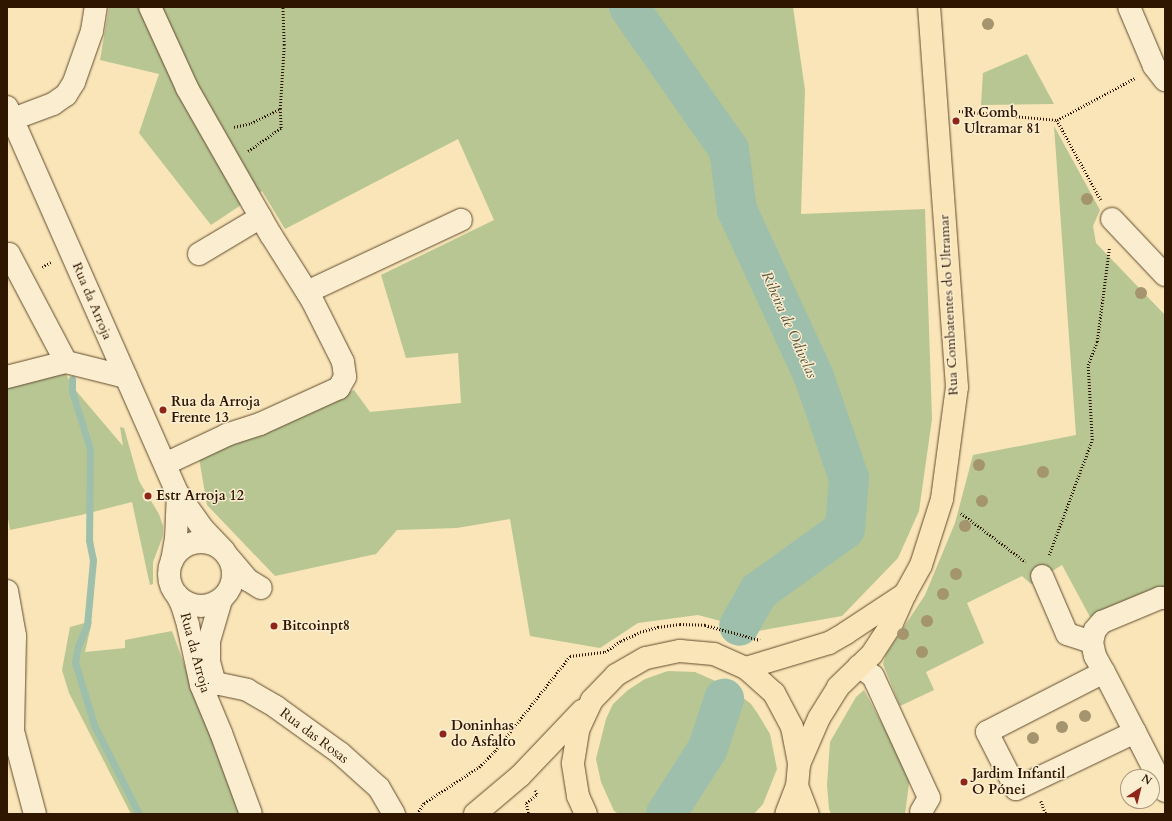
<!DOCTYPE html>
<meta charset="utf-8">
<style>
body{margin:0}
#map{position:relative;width:1172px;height:821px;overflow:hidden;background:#f9e5b7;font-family:Cardo,serif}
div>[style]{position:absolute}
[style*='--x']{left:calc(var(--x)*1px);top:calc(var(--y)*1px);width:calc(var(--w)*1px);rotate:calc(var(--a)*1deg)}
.green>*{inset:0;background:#b8c693}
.stream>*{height:7px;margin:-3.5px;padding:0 3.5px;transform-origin:3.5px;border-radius:3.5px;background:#9ebfac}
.river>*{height:40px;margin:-20px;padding:0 20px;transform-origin:20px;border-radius:20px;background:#9ebfac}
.path>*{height:2.5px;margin-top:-1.25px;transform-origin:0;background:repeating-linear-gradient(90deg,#2f1600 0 1px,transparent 0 3px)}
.roads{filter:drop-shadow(0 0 1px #624a2e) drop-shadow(0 0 1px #624a2e)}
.minor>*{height:22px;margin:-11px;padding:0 11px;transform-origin:11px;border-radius:11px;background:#fbeed0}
.minor>.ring{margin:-11px;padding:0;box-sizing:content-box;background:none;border:22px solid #fbeed0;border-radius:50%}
.major>*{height:22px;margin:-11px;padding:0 11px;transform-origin:11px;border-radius:11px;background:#f9e5b7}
.trees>*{width:12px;height:12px;margin:-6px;border-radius:50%;background:#a4956e}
.dots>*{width:11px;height:11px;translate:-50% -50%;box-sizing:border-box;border:2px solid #fbeed0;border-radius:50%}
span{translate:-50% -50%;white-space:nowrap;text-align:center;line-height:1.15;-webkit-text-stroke:3px #fbeed0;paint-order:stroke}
.poi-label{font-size:14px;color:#2f1600;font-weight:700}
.left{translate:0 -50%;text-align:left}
.street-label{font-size:14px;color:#2f1600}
.water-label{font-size:15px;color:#56513c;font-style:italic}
.frame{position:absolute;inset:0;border:8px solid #2f1600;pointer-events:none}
.north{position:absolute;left:1120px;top:769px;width:40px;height:40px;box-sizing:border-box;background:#fbeed0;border:1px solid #a9987d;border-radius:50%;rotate:35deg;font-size:11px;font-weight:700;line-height:16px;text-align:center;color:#2f1600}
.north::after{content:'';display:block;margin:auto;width:14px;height:18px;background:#8f2418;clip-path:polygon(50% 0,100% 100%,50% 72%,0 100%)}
</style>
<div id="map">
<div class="green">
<div style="clip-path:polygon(109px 7px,793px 7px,805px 90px,801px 214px,925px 209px,932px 419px,919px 511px,898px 558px,842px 616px,758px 631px,698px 615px,638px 623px,600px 648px,530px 636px,510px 519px,457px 528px,397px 530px,376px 554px,275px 576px,207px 505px,199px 458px,354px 390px,370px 412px,461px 403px,458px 353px,406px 358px,381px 275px,494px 220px,458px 139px,285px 229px,262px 191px,211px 225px,139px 133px,159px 74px,100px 60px)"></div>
<div style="clip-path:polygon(1027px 54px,1054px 104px,981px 105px,983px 73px)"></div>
<div style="clip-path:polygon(1054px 126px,1100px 210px,1093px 226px,1096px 243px,1165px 315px,1165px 588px,1163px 587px,1090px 617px,1062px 565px,1031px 584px,1022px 576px,967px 603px,984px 643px,926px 672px,934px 690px,900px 706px,883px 664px,886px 654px,925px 595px,955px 523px,973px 455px,1076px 435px)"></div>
<div style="clip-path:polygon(63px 368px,72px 386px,123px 446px,120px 427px,124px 428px,139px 481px,159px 514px,163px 526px,163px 536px,153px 562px,153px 584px,150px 585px,148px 576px,132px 502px,81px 515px,10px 530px,7px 513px,7px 386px)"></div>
<div style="clip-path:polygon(92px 621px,85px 652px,125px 648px,125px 640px,172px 631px,239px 814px,131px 814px,69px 693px,62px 670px,70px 627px)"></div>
<div style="clip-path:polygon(668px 671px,695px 672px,729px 687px,751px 704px,758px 714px,770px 734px,777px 769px,763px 804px,754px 814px,619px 814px,614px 811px,601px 782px,596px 759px,606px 719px,613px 704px,628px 690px,645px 679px)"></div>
<div style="clip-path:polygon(864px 690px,910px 776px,905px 814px,831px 814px,829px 809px,827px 785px,830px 742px,856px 697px)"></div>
</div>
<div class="stream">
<div style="--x:72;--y:379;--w:12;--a:90"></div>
<div style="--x:72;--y:391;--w:61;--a:72.8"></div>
<div style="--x:90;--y:449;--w:91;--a:90.6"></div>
<div style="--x:89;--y:540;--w:20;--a:79"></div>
<div style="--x:93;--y:560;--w:65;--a:95.3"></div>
<div style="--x:87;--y:625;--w:23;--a:113"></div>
<div style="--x:78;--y:646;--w:16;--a:101"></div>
<div style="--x:75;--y:662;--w:66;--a:73.2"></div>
<div style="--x:94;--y:725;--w:100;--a:63.2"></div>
</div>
<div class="river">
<div style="--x:629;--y:7;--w:174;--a:55"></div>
<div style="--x:729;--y:150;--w:61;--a:82.4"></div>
<div style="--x:737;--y:210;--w:184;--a:65.2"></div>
<div style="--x:814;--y:377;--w:107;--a:70.9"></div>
<div style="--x:849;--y:478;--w:51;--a:94.5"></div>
<div style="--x:845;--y:529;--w:106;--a:144.2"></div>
<div style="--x:759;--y:591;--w:40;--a:119.7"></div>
<div style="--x:666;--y:814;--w:78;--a:-57.5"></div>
<div style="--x:708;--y:748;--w:52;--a:-71.9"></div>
</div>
<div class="path">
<div style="--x:959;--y:111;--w:98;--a:5.2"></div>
<div style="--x:1057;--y:120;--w:89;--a:-28.3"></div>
<div style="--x:1057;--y:120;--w:91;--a:61.2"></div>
<div style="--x:234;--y:127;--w:17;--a:-13"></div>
<div style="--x:251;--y:123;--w:32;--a:-26"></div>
<div style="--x:280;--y:109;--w:64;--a:-86.4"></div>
<div style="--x:284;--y:45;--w:38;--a:-92"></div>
<div style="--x:248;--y:151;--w:40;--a:-34.9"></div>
<div style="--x:281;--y:128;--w:19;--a:-93"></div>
<div style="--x:42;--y:267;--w:10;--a:-29"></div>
<div style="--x:961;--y:513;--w:81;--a:37"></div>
<div style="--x:1049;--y:555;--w:123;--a:-69.5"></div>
<div style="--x:1092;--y:440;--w:75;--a:-93.1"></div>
<div style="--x:1088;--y:365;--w:25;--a:-69"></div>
<div style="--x:1097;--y:342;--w:94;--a:-82.6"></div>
<div style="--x:1041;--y:801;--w:14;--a:69"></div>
<div style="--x:528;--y:813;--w:10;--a:-101"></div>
<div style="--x:526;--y:803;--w:14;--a:-39"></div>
<div style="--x:537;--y:794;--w:4;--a:-124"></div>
<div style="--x:417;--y:814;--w:13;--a:-58"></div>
<div style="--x:424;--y:803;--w:66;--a:-33.2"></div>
<div style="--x:479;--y:767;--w:23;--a:-45"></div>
<div style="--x:495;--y:751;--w:121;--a:-51.7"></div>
<div style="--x:570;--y:656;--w:35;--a:-7"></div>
<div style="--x:605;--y:652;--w:19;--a:-35"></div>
<div style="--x:621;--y:641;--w:21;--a:-25"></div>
<div style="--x:640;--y:632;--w:19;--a:-16"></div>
<div style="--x:658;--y:627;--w:22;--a:-8"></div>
<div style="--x:680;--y:624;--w:25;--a:2"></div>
<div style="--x:705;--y:625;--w:57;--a:15.3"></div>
</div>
<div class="roads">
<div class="minor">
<div style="--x:150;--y:7;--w:89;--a:65.4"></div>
<div style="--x:187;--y:88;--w:169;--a:60.3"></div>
<div style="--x:271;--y:235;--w:77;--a:57.8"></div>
<div style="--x:312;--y:300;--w:69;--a:63.4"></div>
<div style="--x:343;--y:362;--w:15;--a:82"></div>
<div style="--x:345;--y:377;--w:13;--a:119"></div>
<div style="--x:339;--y:388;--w:87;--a:155.5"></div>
<div style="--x:260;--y:424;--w:35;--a:162"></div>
<div style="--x:227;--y:435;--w:68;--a:154.9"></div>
<div style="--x:1129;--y:7;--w:64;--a:67"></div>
<div style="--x:1154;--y:66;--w:18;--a:52"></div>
<div style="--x:7;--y:107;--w:423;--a:66.2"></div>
<div style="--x:178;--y:494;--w:43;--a:54.5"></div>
<div style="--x:203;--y:529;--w:30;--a:46"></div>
<div style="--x:13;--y:119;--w:43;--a:-20.6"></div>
<div style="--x:53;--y:104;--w:16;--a:-35"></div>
<div style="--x:66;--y:95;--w:15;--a:-58"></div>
<div style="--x:74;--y:82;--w:54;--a:-70.6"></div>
<div style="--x:92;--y:31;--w:24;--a:-81"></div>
<div style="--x:1112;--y:219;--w:77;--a:46.6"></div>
<div style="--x:199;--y:254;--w:72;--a:-30.8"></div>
<div style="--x:7;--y:255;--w:2;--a:-27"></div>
<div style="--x:9;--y:254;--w:122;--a:62.2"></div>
<div style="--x:307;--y:292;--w:170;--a:-25.1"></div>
<div style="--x:7;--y:377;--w:61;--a:-14.3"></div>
<div style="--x:66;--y:362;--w:62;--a:14"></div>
<div class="ring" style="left:169px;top:542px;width:42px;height:42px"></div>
<div style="--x:231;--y:560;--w:26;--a:50"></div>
<div style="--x:248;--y:580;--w:15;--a:32"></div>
<div style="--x:172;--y:561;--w:22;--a:-80"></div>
<div style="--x:176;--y:539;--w:45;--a:-87.5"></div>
<div style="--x:1042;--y:576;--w:63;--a:66.7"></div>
<div style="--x:1067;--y:634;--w:26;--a:18"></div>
<div style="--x:1092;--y:642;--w:14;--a:78"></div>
<div style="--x:1095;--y:656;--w:18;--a:61"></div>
<div style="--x:7;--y:591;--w:46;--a:79.9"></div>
<div style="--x:15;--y:636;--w:95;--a:91.2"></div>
<div style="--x:13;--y:731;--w:86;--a:75.2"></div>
<div style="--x:177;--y:595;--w:11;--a:63"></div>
<div style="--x:182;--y:605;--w:21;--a:73"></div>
<div style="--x:188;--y:625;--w:61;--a:77.8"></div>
<div style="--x:201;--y:685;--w:52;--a:67.4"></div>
<div style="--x:221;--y:733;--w:86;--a:69.7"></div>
<div style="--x:1092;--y:642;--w:12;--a:-76"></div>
<div style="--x:1095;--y:630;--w:11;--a:-49"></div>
<div style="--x:1102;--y:622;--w:63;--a:-22.5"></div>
<div style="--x:1160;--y:598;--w:5;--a:0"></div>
<div style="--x:859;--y:666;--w:17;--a:36"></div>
<div style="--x:873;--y:676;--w:134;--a:65.3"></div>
<div style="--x:929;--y:798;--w:16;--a:120"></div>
<div style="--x:215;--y:683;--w:33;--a:12"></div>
<div style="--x:247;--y:690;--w:34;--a:30"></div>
<div style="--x:276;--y:707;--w:79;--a:35.7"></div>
<div style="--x:340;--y:753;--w:52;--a:41.9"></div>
<div style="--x:379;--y:788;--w:30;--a:60"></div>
<div style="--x:215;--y:684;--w:24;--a:-105"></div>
<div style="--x:209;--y:661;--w:20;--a:-90"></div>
<div style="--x:209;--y:641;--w:43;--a:-73.7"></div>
<div style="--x:1135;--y:732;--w:132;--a:154.4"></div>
<div style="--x:1016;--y:789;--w:64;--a:-117"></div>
<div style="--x:987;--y:732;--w:131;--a:-27.1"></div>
<div style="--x:1104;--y:672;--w:68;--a:62.7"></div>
<div style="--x:1135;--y:732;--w:66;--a:63"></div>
</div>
<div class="major">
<div style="--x:746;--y:668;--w:87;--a:-16.8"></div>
<div style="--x:829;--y:643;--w:20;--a:-30"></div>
<div style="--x:846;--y:633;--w:71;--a:-33.5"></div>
<div style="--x:799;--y:764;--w:50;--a:-66.5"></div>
<div style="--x:819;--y:718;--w:36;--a:-58"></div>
<div style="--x:838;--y:687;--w:47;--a:-44.1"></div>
<div style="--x:872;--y:654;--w:37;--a:-57"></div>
<div style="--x:892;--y:623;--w:32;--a:-66"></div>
<div style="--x:905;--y:594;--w:33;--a:-61"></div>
<div style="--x:921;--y:565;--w:69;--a:-72.3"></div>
<div style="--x:942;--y:499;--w:113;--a:-82.4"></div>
<div style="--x:957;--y:387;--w:381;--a:-94.2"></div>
<div style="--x:797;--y:786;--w:30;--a:69"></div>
<div style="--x:475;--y:814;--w:59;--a:-40.2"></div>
<div style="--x:520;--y:776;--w:90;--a:-46.4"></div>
<div style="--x:586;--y:814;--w:20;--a:-114"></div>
<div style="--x:578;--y:796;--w:33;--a:-99"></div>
<div style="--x:573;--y:763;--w:33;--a:-81"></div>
<div style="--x:578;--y:730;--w:33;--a:-65"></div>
<div style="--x:592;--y:700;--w:35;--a:-46"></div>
<div style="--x:616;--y:675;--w:34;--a:-30"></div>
<div style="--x:646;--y:658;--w:35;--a:-12"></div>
<div style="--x:680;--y:651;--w:34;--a:5"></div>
<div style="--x:714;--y:654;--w:35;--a:24"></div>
<div style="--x:746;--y:668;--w:38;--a:42"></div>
<div style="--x:774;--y:693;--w:38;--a:62"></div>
<div style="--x:792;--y:727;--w:38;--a:79"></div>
<div style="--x:799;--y:764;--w:22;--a:95"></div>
<div style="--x:797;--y:786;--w:30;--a:111"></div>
</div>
</div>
<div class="trees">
<div style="left:988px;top:24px"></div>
<div style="left:1087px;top:199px"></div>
<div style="left:1141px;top:293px"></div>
<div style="left:979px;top:465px"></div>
<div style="left:1043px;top:472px"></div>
<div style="left:982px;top:501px"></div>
<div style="left:965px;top:526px"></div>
<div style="left:956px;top:574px"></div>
<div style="left:943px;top:594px"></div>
<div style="left:927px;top:621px"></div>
<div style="left:903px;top:634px"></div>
<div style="left:922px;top:652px"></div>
<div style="left:1085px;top:716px"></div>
<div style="left:1062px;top:727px"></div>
<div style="left:1033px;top:738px"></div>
</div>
<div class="dots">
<div style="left:956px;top:121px;background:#8f2418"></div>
<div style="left:163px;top:410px;background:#8f2418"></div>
<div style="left:148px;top:496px;background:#8f2418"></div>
<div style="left:274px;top:626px;background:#8f2418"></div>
<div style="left:443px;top:734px;background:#8f2418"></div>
<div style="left:964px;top:782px;background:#8f2418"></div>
</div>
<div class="poi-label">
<span class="left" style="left:964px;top:121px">R Comb<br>Ultramar 81</span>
<span class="left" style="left:171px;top:410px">Rua da Arroja<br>Frente 13</span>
<span class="left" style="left:156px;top:496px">Estr Arroja 12</span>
<span class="left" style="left:282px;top:626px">Bitcoinpt8</span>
<span class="left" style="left:451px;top:734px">Doninhas<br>do Asfalto</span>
<span class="left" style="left:972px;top:782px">Jardim Infantil<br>O Pónei</span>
</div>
<div class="street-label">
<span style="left:92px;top:301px;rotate:67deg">Rua da Arroja</span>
<span style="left:949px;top:305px;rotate:-93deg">Rua Combatentes do Ultramar</span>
<span style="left:195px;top:653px;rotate:75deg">Rua da Arroja</span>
<span style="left:314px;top:736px;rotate:37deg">Rua das Rosas</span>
</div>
<div class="water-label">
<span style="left:789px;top:325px;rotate:66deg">Ribeira de Odivelas</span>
</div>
<div class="frame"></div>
<div class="north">N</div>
</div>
